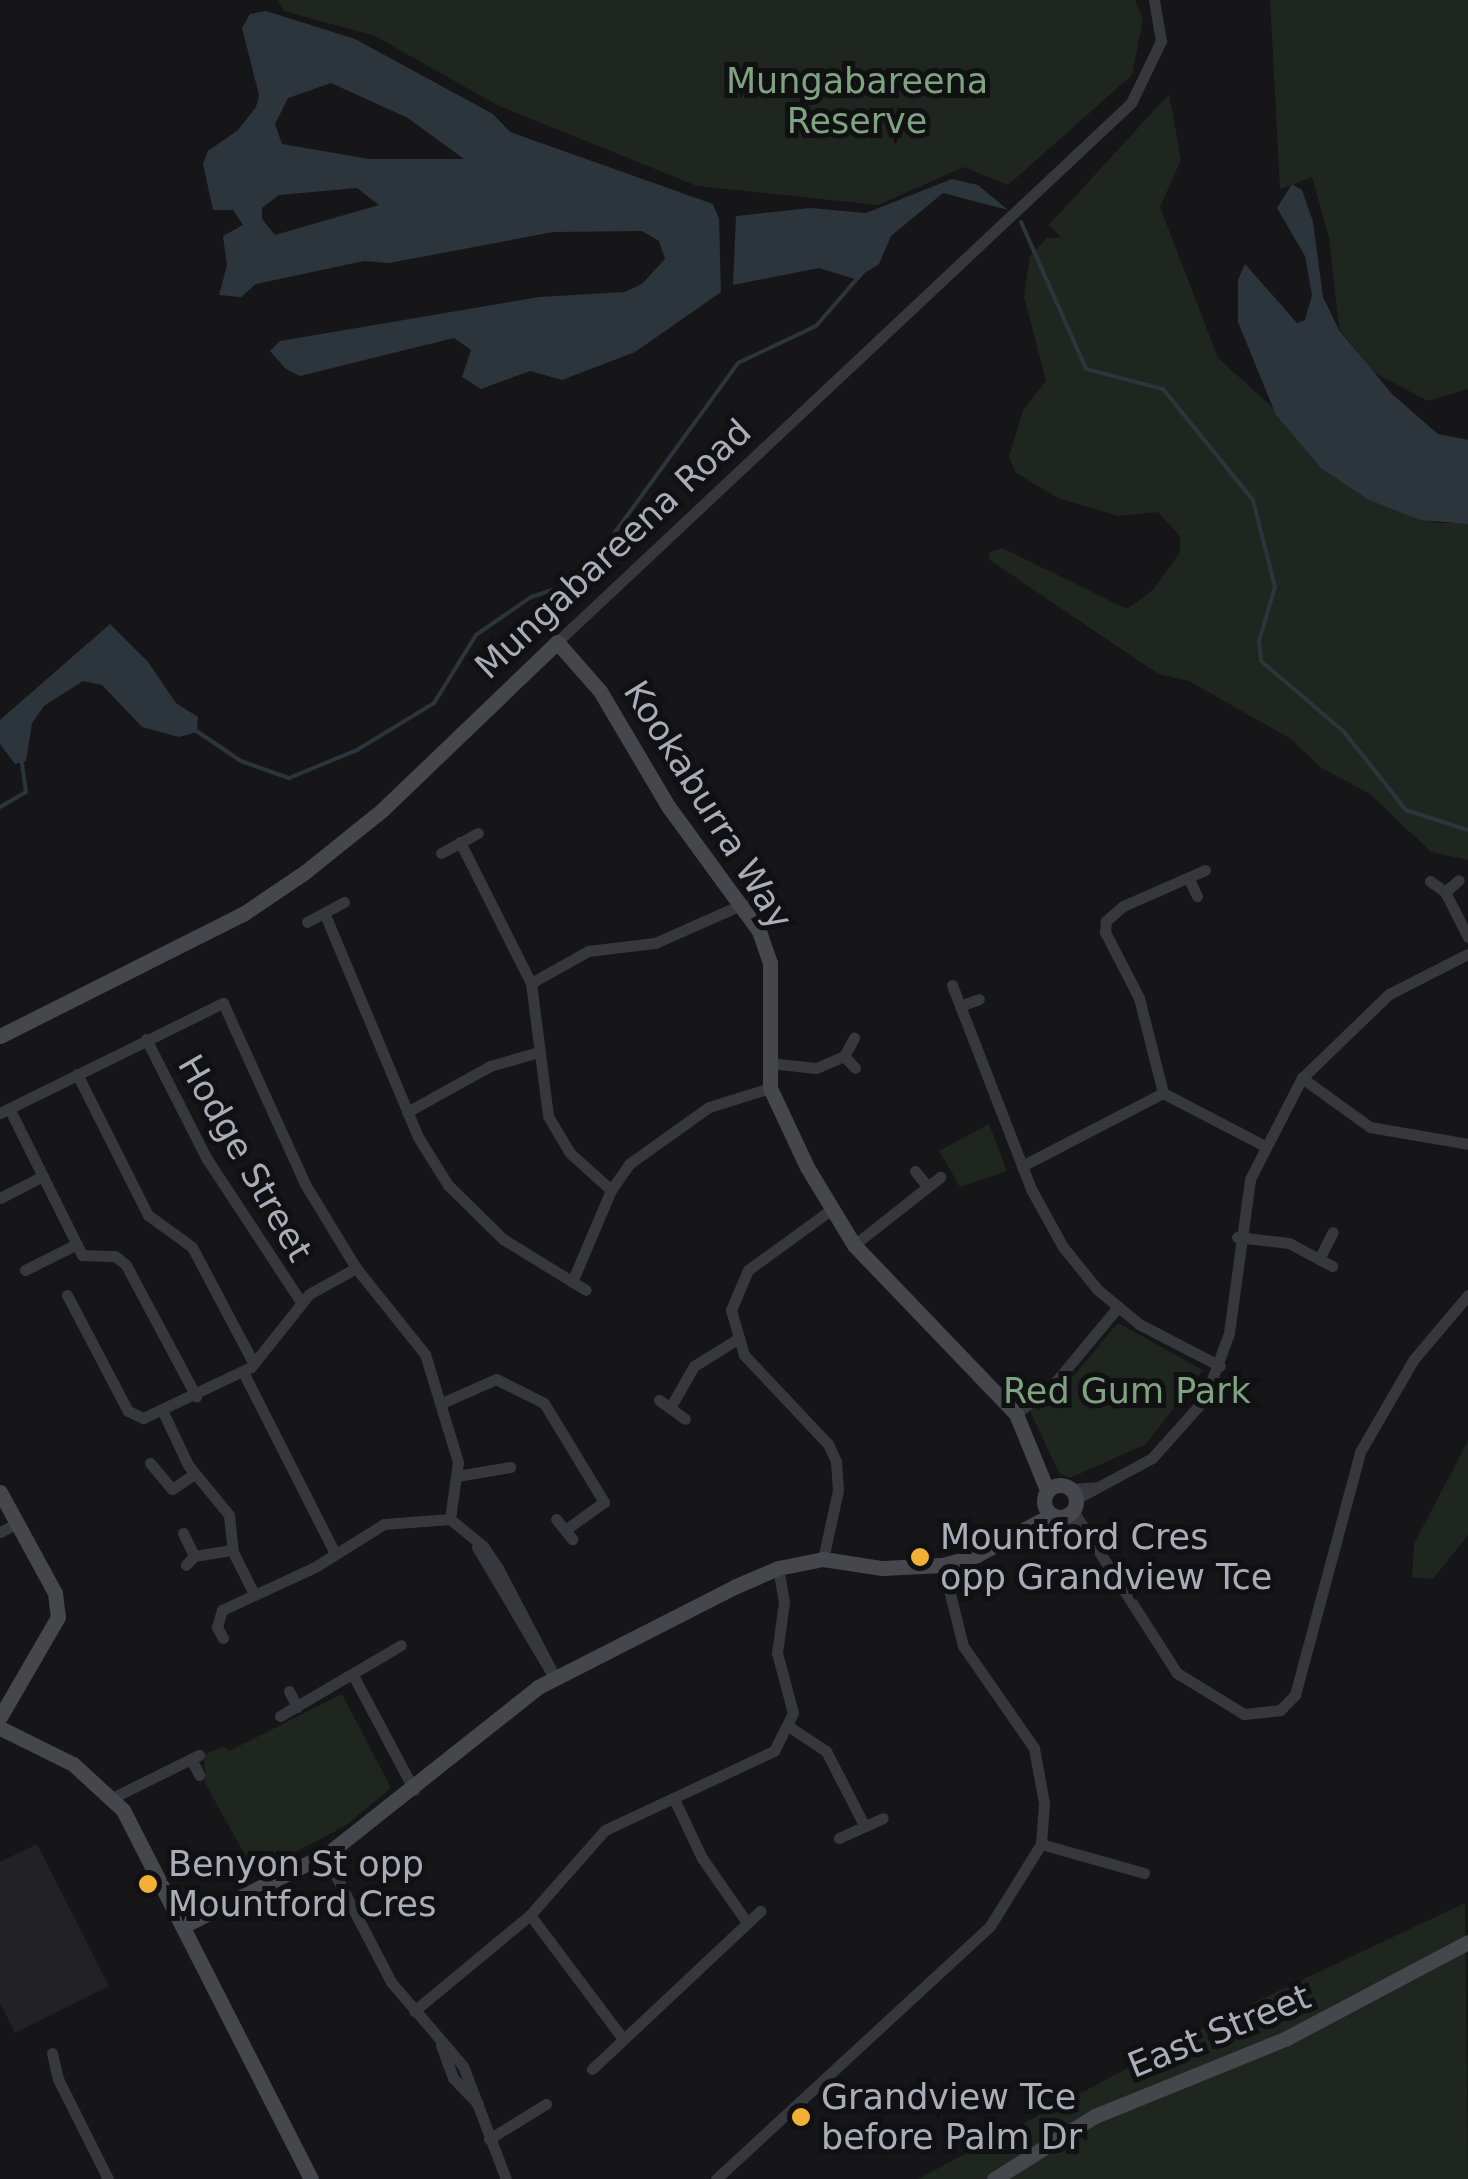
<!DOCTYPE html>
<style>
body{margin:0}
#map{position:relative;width:1468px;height:2179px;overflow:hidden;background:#161618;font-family:"DejaVu Sans",sans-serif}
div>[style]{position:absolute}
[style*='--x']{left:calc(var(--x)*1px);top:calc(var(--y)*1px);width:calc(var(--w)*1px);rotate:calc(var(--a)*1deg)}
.built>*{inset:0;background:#222225}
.green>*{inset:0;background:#1e261f}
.water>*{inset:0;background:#2c353c}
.stream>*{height:4px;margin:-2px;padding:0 2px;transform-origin:2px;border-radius:2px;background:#2c353c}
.street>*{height:11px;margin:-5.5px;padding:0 5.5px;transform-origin:5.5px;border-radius:5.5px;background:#37383d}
.secondary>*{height:15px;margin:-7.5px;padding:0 7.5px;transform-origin:7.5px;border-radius:7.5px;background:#45474d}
.secondary>.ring{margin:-7.5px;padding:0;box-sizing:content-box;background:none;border:15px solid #45474d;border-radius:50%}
.dots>*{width:28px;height:28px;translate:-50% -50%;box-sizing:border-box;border:5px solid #111113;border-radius:50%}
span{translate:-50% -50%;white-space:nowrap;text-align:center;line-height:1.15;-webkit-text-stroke:10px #111113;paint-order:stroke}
.park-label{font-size:35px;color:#7fa381}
.street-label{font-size:35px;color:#a8adb8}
.poi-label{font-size:35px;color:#a8adb8}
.left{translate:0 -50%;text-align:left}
</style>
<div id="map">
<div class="built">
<div style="clip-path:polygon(37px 1844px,109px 1986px,15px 2033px,0 2003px,0 1862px)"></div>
</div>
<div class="green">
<div style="clip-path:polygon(278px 0,1135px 0,1143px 20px,1132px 75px,1008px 185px,964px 167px,878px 205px,697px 186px,497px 105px,375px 36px,284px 11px)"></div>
<div style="clip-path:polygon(1270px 0,1468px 0,1468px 389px,1428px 401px,1373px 372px,1339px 328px,1329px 238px,1312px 177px,1280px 189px)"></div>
<div style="clip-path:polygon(1169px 94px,1181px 160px,1160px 207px,1218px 358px,1361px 488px,1435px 523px,1468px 523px,1468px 860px,1431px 852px,1370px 794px,1320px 767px,1291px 739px,1189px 681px,1158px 674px,990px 560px,988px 553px,1002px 548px,1127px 609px,1153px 590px,1180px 552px,1180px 536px,1158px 512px,1118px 516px,1058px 498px,1016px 473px,1009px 457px,1023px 410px,1046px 381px,1024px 297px,1030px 256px,1047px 238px,1061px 237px,1049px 225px)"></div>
<div style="clip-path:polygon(989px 1124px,1007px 1171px,960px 1187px,939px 1151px)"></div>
<div style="clip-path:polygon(1118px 1323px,1203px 1370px,1146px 1444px,1070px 1478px,1059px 1473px,1030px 1411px,1076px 1373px)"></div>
<div style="clip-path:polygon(1468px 1441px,1468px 1535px,1433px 1579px,1412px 1577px,1414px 1544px)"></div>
<div style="clip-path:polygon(342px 1694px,391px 1788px,345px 1826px,255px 1873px,205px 1783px,204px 1755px,224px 1746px,229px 1751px)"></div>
<div style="clip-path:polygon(1465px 1903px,1468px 2179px,918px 2179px,1230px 2014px)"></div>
</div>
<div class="water">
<div style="clip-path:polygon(evenodd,266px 11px,355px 39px,493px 114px,510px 132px,713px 204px,719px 219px,721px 292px,635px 352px,562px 380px,530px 371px,481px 389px,462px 377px,471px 350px,454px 338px,300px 376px,286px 369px,270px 351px,280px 341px,539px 297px,625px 292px,642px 284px,665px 259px,659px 241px,642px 231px,553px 232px,389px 263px,364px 261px,256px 284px,241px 297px,219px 295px,227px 265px,223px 236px,243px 225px,233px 210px,213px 210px,203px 164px,208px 151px,238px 130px,256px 107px,259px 95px,242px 28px,250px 14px,266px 11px,331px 83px,408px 118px,464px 159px,369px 159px,282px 144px,275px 124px,288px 98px,331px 83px,266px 11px,357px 188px,379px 205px,275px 235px,262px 219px,262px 208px,279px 195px,357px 188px)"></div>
<div style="clip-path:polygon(952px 179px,978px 185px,1008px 210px,943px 193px,891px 236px,879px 264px,855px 279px,819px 268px,733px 285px,736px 216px,810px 208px,866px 213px)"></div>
<div style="clip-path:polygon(1292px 184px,1302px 190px,1313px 222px,1323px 297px,1339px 330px,1392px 394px,1438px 434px,1468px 440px,1468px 524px,1420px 520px,1369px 500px,1321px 468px,1276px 415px,1238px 322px,1238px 280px,1245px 264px,1297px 323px,1305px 320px,1312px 295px,1305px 256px,1277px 208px)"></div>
<div style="clip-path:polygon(110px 624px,148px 662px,176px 703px,198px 717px,197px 732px,179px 737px,142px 727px,102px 685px,83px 681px,44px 706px,32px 723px,26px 761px,15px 764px,0 744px,0 720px)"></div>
</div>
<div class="stream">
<div style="--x:1021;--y:222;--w:161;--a:66.1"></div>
<div style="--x:1086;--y:369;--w:80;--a:14.6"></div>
<div style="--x:1163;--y:389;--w:143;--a:51"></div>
<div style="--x:1253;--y:500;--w:90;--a:75.8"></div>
<div style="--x:1275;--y:587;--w:56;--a:106.5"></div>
<div style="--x:1259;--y:641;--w:20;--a:84"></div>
<div style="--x:1261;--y:661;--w:109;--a:40.5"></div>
<div style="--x:1344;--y:732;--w:100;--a:51.5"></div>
<div style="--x:1406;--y:810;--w:65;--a:17.9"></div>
<div style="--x:195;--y:730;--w:55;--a:34"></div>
<div style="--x:241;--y:761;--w:51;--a:19.5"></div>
<div style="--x:289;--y:778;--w:74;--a:-22.4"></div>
<div style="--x:357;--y:750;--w:90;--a:-31.4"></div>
<div style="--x:434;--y:703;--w:80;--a:-58.3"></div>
<div style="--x:476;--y:635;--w:67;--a:-34.6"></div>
<div style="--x:531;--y:597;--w:39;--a:-18"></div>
<div style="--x:568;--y:585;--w:32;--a:-41"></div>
<div style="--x:592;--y:564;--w:248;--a:-54"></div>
<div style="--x:738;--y:363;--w:86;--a:-25.4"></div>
<div style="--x:816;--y:326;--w:72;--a:-49"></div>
<div style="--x:0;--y:807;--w:30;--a:-30"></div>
<div style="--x:26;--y:792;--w:35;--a:-98"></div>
</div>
<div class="street">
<div style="--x:557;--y:642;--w:787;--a:-43.2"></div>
<div style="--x:1131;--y:103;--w:69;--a:-64.2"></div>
<div style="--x:1161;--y:41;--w:42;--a:-99.7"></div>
<div style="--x:460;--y:842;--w:158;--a:63.3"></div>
<div style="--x:531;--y:983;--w:134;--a:82.7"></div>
<div style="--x:548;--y:1116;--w:43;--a:59.3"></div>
<div style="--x:570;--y:1153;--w:55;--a:42.1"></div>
<div style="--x:441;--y:853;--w:42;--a:-28.4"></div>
<div style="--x:1205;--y:870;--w:90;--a:156.3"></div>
<div style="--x:1123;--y:906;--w:23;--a:139"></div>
<div style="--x:1106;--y:921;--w:11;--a:95"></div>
<div style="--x:1105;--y:932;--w:74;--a:62.7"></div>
<div style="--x:1139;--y:998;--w:98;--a:75.8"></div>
<div style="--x:1163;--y:1093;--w:113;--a:27.5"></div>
<div style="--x:1189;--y:879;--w:19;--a:65"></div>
<div style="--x:1430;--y:881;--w:19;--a:36"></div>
<div style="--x:1445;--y:892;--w:51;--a:62.9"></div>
<div style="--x:1445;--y:892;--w:18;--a:-41"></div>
<div style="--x:326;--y:917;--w:238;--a:67.3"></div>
<div style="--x:418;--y:1137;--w:57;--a:58"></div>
<div style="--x:448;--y:1185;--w:77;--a:44.5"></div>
<div style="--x:503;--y:1239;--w:97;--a:31.6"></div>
<div style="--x:307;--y:922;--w:42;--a:-28.4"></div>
<div style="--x:531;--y:983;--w:65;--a:-29.3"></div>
<div style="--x:588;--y:951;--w:67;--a:-6.8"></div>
<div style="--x:655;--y:943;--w:96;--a:-23.9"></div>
<div style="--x:952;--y:985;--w:219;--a:68.8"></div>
<div style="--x:1031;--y:1189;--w:66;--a:61.1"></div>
<div style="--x:1063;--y:1247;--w:55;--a:50.9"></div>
<div style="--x:1098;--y:1290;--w:53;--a:39.7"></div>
<div style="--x:1139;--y:1324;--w:91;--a:27.4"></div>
<div style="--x:960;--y:1006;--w:20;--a:-20"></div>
<div style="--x:146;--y:1039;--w:135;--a:63.1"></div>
<div style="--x:207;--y:1159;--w:171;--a:56.7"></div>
<div style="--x:844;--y:1056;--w:21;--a:-61"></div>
<div style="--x:770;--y:1063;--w:46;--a:6.2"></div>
<div style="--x:816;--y:1068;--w:30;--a:-23"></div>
<div style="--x:844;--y:1056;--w:16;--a:47"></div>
<div style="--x:77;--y:1074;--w:158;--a:63.3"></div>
<div style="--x:148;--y:1215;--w:54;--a:36"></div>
<div style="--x:192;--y:1247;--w:132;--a:62.1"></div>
<div style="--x:1302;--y:1078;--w:84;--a:35.8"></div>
<div style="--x:1370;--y:1127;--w:99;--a:9.8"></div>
<div style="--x:9;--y:1108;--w:164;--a:63.6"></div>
<div style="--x:82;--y:1255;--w:33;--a:2"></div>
<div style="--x:115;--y:1256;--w:14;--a:39"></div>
<div style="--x:126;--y:1265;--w:149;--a:61.9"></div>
<div style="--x:407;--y:1112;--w:95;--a:-29"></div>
<div style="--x:490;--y:1066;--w:47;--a:-16.1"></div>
<div style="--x:0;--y:1113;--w:249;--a:-26.3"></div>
<div style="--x:223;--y:1003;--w:199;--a:65.6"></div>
<div style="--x:305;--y:1184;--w:98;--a:58.7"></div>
<div style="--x:356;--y:1268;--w:110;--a:51.3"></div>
<div style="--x:425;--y:1354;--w:113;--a:73"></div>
<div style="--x:458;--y:1462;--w:58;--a:98"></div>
<div style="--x:1022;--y:1166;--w:159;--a:-27.4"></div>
<div style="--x:915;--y:1171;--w:19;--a:51"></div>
<div style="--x:0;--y:1198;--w:48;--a:-27.1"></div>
<div style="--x:1237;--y:1237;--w:52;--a:6.6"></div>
<div style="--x:1289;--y:1243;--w:49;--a:28.1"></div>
<div style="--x:854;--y:1245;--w:110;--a:-38.3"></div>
<div style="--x:1319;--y:1259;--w:30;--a:-63"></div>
<div style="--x:25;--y:1270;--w:58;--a:-26.6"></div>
<div style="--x:572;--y:1282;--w:100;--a:-67"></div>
<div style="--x:611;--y:1190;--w:32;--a:-55"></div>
<div style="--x:629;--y:1164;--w:98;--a:-35.5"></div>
<div style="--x:709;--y:1107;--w:64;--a:-17.3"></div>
<div style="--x:67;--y:1295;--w:131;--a:62.3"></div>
<div style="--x:128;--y:1411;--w:17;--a:25"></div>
<div style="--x:143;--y:1418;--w:119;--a:-25.3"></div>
<div style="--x:251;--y:1367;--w:93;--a:-51.5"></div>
<div style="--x:309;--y:1294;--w:54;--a:-29"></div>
<div style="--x:243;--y:1372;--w:203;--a:63.1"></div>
<div style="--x:659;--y:1400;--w:32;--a:36"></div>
<div style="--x:444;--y:1402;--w:57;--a:-23.9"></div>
<div style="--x:496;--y:1379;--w:54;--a:26.6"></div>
<div style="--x:544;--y:1403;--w:116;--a:58.8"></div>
<div style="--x:604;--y:1502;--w:48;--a:144.3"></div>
<div style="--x:670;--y:1408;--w:48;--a:-60.3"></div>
<div style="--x:694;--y:1366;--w:49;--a:-31.8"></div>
<div style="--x:163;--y:1412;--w:59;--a:64.7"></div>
<div style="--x:188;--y:1465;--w:65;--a:50.6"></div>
<div style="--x:229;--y:1515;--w:37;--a:84"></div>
<div style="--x:233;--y:1552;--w:47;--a:63.4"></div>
<div style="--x:1016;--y:1414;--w:47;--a:-38.1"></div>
<div style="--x:1053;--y:1385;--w:102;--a:-50.2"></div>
<div style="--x:150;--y:1463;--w:34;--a:50"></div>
<div style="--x:172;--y:1489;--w:27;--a:-34"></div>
<div style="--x:457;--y:1476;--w:54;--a:-9.6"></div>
<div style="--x:1070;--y:1489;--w:26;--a:-4"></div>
<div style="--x:1076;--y:1499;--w:86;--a:-28.3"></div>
<div style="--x:1152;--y:1458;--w:79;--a:-48.1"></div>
<div style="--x:1205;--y:1399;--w:70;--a:-70"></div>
<div style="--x:1229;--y:1333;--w:155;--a:-82.2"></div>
<div style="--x:1250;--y:1179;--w:114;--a:-62.8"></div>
<div style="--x:1302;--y:1078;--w:121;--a:-44"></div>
<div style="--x:1389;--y:994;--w:89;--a:-26.9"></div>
<div style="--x:1073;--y:1511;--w:193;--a:57.3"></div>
<div style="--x:1177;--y:1673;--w:79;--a:31.5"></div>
<div style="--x:1244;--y:1714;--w:36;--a:-6"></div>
<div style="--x:1280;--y:1710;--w:21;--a:-45"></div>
<div style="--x:1295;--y:1695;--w:252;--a:-75"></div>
<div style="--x:1360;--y:1452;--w:108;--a:-59.9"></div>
<div style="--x:1414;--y:1359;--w:84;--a:-49.8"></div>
<div style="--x:1061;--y:1517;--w:26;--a:36"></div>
<div style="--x:556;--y:1519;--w:26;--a:51"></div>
<div style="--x:0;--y:1532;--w:20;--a:-27"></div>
<div style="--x:183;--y:1533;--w:25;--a:64"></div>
<div style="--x:194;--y:1556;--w:12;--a:132"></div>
<div style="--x:477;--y:1547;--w:151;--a:59.4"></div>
<div style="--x:194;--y:1556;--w:39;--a:-9"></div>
<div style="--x:823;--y:1559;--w:71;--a:-77.7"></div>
<div style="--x:838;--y:1490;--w:29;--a:-94"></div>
<div style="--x:836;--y:1461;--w:19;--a:-115"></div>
<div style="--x:828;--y:1444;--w:122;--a:-133.3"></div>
<div style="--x:744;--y:1355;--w:47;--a:-106.1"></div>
<div style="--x:731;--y:1310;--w:43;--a:-67"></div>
<div style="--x:748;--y:1270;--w:104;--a:-36"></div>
<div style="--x:223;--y:1638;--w:13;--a:-119"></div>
<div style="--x:217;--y:1627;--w:18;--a:-74"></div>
<div style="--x:222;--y:1610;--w:102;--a:-24.8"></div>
<div style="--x:315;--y:1567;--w:81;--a:-31.9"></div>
<div style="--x:384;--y:1524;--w:66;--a:-4.3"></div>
<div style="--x:450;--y:1519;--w:43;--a:39.3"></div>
<div style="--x:483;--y:1546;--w:29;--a:56"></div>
<div style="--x:499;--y:1570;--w:121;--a:62.4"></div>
<div style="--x:354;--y:1677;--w:128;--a:62"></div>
<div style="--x:289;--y:1691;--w:18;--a:63"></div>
<div style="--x:280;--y:1716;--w:140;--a:-30.4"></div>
<div style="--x:791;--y:1728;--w:42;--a:33.3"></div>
<div style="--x:826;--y:1751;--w:83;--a:62.8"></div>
<div style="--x:191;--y:1759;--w:18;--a:63"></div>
<div style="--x:112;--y:1798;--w:97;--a:-26.3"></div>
<div style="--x:675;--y:1801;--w:63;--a:64.7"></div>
<div style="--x:702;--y:1858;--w:77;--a:55.1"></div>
<div style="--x:839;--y:1838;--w:48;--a:-24.4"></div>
<div style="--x:1041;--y:1844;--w:107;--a:15.7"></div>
<div style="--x:325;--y:1855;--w:143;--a:62.5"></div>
<div style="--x:391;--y:1982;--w:111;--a:49.4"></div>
<div style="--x:463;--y:2066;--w:121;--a:69.2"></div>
<div style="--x:530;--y:1915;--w:155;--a:53.1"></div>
<div style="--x:414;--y:2011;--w:151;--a:-39.6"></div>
<div style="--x:530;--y:1915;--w:113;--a:-48.6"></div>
<div style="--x:605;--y:1830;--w:187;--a:-25.1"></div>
<div style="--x:774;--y:1751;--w:42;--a:-63.4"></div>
<div style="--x:793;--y:1713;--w:62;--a:-104.9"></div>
<div style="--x:777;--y:1653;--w:51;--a:-82.2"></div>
<div style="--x:784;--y:1602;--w:35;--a:-100"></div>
<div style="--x:441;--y:2045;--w:35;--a:70"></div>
<div style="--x:453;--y:2078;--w:36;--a:46"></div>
<div style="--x:52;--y:2053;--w:27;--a:77"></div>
<div style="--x:58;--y:2079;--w:112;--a:63.4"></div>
<div style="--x:592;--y:2069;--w:231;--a:-43.2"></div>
<div style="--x:489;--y:2139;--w:67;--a:-31.6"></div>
<div style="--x:716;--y:2179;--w:373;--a:-42.7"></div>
<div style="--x:990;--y:1926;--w:97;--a:-58.1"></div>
<div style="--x:1041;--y:1844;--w:41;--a:-85.8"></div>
<div style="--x:1044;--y:1803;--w:56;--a:-100.3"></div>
<div style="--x:1034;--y:1748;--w:124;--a:-124.8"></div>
<div style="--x:963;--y:1646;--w:83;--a:-103.9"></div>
</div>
<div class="secondary">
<div style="--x:0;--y:1036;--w:272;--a:-26.7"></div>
<div style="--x:243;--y:914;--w:75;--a:-34.1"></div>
<div style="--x:305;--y:872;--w:96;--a:-38.7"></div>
<div style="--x:380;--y:812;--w:245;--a:-43.8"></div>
<div style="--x:557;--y:642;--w:65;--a:48.7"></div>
<div style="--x:600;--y:691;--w:134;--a:59.4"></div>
<div style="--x:668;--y:806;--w:155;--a:53.9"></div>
<div style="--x:759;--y:931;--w:34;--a:71"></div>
<div style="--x:770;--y:963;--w:125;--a:90"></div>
<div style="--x:770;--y:1088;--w:87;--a:64.9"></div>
<div style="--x:807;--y:1167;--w:91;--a:58.9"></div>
<div style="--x:854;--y:1245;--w:234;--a:46.2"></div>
<div style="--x:1016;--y:1414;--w:82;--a:67.8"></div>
<div class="ring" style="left:1044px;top:1485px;width:17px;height:17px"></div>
<div style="--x:0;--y:1492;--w:115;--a:61.4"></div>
<div style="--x:55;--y:1593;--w:24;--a:83"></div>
<div style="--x:58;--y:1617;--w:116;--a:120.1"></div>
<div style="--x:0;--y:1728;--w:81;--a:26.3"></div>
<div style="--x:73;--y:1764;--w:68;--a:42.6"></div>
<div style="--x:123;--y:1810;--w:414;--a:63"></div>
<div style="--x:183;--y:1926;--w:165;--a:-26.7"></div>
<div style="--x:330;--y:1852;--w:265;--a:-38.4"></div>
<div style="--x:538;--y:1687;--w:220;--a:-27"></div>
<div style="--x:734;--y:1587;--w:48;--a:-23.4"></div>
<div style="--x:778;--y:1568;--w:46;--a:-11.3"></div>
<div style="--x:823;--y:1559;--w:60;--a:8.7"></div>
<div style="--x:882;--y:1568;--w:61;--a:-2.8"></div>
<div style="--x:943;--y:1565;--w:35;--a:-16"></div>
<div style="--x:977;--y:1555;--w:84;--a:-28.4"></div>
<div style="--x:994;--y:2179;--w:119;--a:-32"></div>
<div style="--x:1095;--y:2116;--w:205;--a:-22.1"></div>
<div style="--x:1285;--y:2039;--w:207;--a:-27.9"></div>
</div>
<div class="dots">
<div style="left:920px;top:1557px;background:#f2b134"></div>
<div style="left:148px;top:1884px;background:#f2b134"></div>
<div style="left:801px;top:2117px;background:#f2b134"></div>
</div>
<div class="park-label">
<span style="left:857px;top:101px">Mungabareena<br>Reserve</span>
<span style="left:1127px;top:1391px">Red Gum Park</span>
</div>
<div class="street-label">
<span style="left:613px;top:549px;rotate:-43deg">Mungabareena Road</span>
<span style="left:708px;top:805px;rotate:58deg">Kookaburra Way</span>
<span style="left:245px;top:1158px;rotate:60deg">Hodge Street</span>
<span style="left:1219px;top:2031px;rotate:-22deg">East Street</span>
</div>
<div class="poi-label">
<span class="left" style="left:940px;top:1557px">Mountford Cres<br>opp Grandview Tce</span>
<span class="left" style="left:168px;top:1884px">Benyon St opp<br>Mountford Cres</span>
<span class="left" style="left:821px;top:2117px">Grandview Tce<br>before Palm Dr</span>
</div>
</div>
